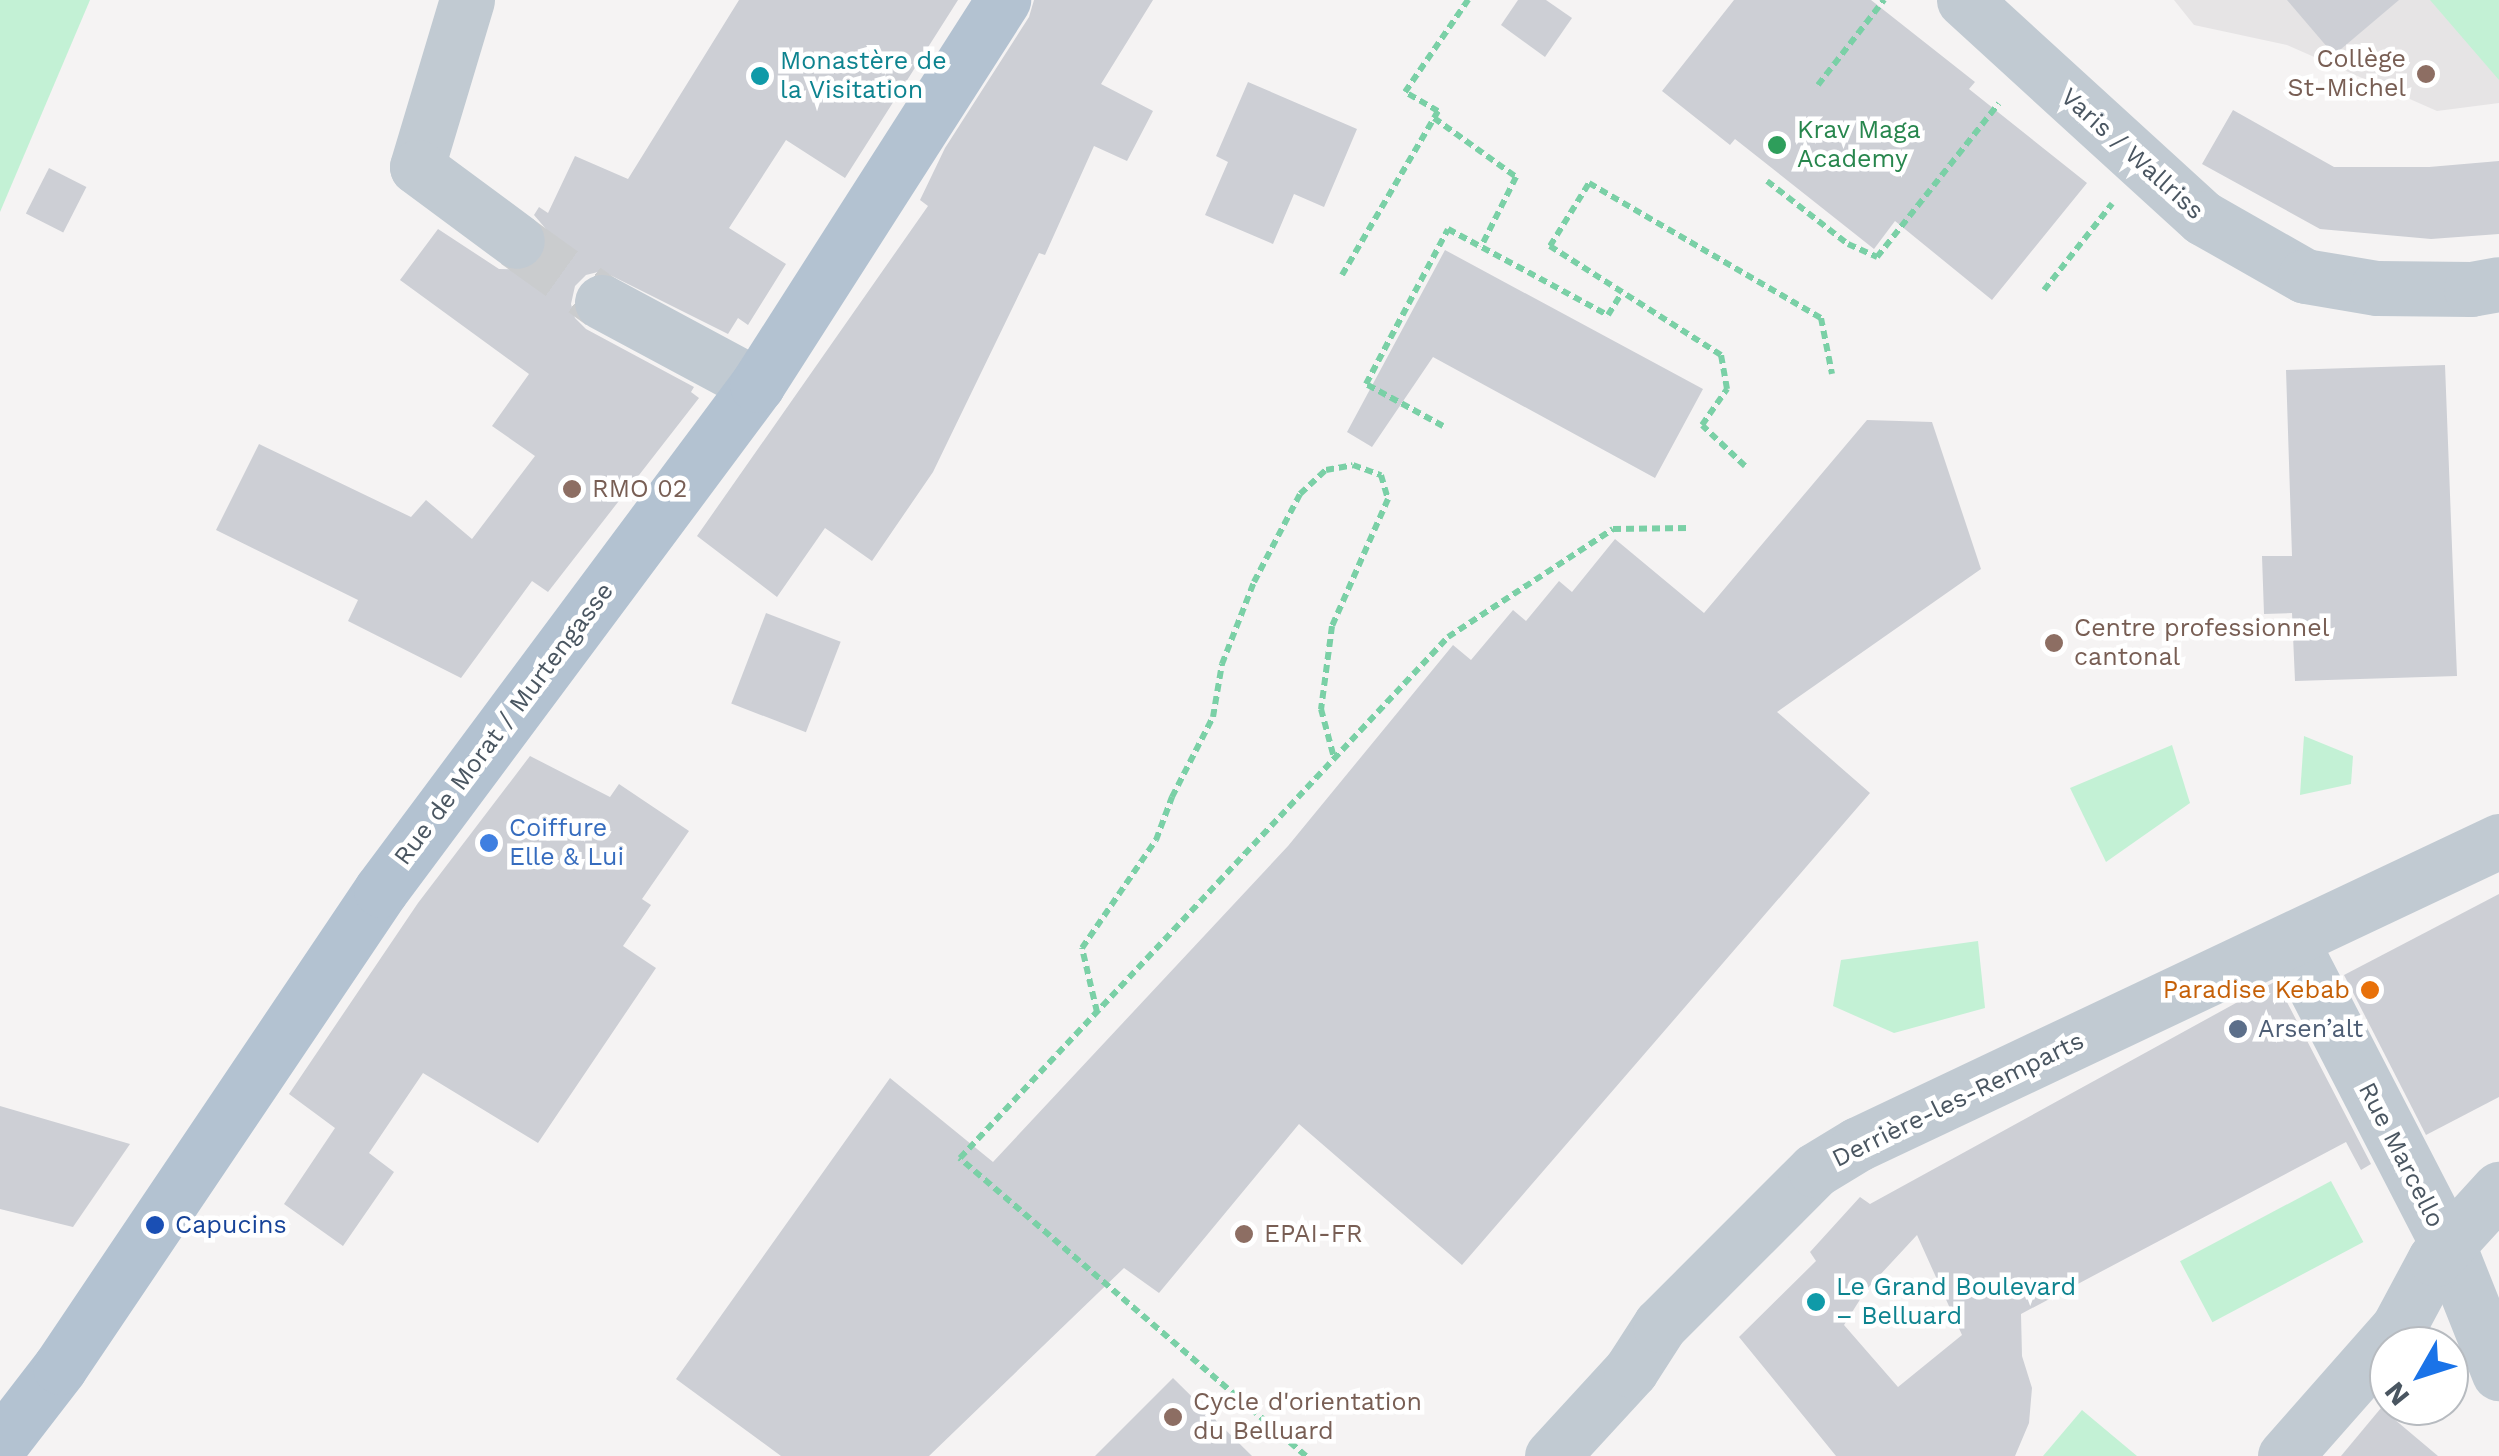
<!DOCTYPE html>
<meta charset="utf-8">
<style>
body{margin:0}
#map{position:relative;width:2499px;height:1456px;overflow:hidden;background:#f5f3f3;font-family:"Work Sans",sans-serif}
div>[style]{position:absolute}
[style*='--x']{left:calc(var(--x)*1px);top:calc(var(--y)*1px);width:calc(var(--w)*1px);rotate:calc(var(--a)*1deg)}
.education>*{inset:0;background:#e6e4e5}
.green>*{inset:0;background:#c3f1d5;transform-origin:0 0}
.building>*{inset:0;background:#cdcfd5;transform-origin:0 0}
.minor-tunnel>*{height:55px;margin-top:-27.5px;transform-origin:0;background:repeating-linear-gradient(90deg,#caccce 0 55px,transparent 0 83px)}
.path>*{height:6px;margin-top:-3px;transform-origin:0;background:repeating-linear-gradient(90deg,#7ad0a6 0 8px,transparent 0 13px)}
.minor>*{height:55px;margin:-27.5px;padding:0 27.5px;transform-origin:27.5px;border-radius:27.5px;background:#c1cad2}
.major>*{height:55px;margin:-27.5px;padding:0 27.5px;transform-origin:27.5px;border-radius:27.5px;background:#b3c2d1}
.dots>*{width:28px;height:28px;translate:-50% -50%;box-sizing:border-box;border:5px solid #fff;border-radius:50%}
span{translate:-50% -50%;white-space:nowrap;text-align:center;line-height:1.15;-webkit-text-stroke:9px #fff;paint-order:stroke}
.education-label{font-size:25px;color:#785e54}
.right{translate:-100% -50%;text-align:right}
.left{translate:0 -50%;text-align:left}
.culture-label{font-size:25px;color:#0d838f}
.leisure-label{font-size:25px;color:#27864d}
.street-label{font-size:25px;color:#4a5661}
.shop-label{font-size:25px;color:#366cbe}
.food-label{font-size:25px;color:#c56008}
.service-label{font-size:25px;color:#4e5e75}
.transit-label{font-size:25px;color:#164399}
.north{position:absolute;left:2369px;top:1326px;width:100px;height:100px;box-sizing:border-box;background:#fff;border:2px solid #b7bbc0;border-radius:50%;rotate:231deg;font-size:28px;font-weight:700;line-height:40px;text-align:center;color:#4a5661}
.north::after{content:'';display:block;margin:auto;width:35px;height:45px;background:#1a73e8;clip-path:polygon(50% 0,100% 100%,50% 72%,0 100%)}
</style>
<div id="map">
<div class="education">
<div style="clip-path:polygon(2174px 0,2499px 0,2499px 103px,2437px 111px,2287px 45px,2194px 25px)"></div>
</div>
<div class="green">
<div style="clip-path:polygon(0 0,90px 0,0 212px)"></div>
<div style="clip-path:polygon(2430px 0,2499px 0,2499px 80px)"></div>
<div style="clip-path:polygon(2304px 736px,2353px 756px,2351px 784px,2300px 795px)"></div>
<div style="clip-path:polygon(2172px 745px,2190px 803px,2106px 862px,2070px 788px)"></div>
<div style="clip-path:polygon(1978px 941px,1985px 1008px,1894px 1033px,1833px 1006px,1841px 960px)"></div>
<div style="left:2331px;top:1181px;width:69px;height:171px;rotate:62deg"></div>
<div style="clip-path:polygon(2082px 1410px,2137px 1456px,2043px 1456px)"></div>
</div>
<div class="building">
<div style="clip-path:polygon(739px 0,958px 0,845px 178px,786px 140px,729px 228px,786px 264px,748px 325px,738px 318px,728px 334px,602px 271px,586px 275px,575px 286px,571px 304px,575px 318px,586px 329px,694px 387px,691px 392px,699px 398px,548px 592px,532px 581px,461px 678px,348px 621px,358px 600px,216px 530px,259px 444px,411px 517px,426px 500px,472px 539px,535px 456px,492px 426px,529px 374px,400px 280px,438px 229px,499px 269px,529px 270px,541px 260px,548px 246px,546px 229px,534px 215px,539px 207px,548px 213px,575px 156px,628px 179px)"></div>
<div style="clip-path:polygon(1034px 0,1153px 0,1101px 84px,1153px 111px,1127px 161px,1094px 146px,1045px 255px,1039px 253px,933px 472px,872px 561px,825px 528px,777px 597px,697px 536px,928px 206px,920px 200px,945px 148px,1029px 17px)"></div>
<div style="clip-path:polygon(1518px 0,1546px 0,1572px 18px,1545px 57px,1501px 25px)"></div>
<div style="clip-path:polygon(1734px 0,1871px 0,1975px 82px,1969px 89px,2087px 183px,1992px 300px,1895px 221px,1874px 249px,1735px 139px,1730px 145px,1662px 91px)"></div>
<div style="clip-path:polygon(2287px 0,2399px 0,2334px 55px)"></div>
<div style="clip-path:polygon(1248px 82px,1357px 129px,1324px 207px,1294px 194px,1273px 244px,1205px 215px,1228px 162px,1216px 156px)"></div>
<div style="clip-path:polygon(2233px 110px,2334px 167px,2429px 167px,2499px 161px,2499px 234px,2431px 239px,2320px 229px,2202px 164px)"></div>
<div style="left:49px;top:168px;width:42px;height:51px;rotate:27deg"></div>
<div style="clip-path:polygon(1445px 250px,1703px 389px,1655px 478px,1433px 357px,1372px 447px,1347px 432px)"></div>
<div style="clip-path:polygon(2445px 365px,2457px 676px,2295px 681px,2292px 613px,2264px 614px,2262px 556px,2292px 556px,2286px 370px)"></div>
<div style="clip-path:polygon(1867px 420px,1932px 422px,1981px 569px,1777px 712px,1870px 793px,1462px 1265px,1299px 1124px,1159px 1293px,1124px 1268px,929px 1456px,781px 1456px,676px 1379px,890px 1078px,993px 1162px,1288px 846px,1453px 645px,1471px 660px,1513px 610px,1526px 621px,1559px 581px,1572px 592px,1615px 539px,1704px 613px)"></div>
<div style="left:766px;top:613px;width:80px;height:97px;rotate:21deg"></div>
<div style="clip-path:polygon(530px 756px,610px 797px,619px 784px,689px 831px,642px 899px,651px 905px,623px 946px,656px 968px,538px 1143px,423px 1073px,369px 1153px,394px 1172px,343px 1246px,284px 1204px,335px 1128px,289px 1094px,418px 903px)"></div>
<div style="clip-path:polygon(2499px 894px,2499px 1097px,2426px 1135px,2344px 975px)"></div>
<div style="clip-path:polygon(evenodd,2276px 981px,2371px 1164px,2361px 1170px,2346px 1142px,2021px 1314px,2022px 1356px,2032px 1388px,2029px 1423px,2015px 1456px,1836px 1456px,1739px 1337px,1816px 1261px,1810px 1252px,1860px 1197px,1870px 1204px,2276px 981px,1917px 1235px,1962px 1335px,1898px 1387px,1844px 1325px,1866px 1290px,1917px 1235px)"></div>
<div style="clip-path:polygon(0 1106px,130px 1144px,73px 1227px,0 1209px)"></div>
<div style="clip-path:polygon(1173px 1378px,1252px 1456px,1095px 1456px)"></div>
<div style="clip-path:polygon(2381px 1408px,2438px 1456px,2341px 1456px)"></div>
</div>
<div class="minor-tunnel">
<div style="--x:517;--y:241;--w:105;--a:35.7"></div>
</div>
<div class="path">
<div style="--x:1818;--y:85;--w:108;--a:-52.2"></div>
<div style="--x:1434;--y:118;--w:8;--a:-60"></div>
<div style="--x:1438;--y:111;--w:38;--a:-150"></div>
<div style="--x:1405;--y:92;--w:112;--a:-55.6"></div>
<div style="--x:1767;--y:181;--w:103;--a:37.9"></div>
<div style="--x:1848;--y:244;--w:32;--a:24"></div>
<div style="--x:1877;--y:257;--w:196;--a:-51.6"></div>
<div style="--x:1342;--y:275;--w:182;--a:-59.6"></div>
<div style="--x:1434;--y:118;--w:101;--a:35.7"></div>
<div style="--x:1516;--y:177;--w:78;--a:116.6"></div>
<div style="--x:2044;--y:290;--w:110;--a:-51.7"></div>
<div style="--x:1443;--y:426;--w:88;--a:-151.4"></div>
<div style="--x:1366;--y:384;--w:175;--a:-62.1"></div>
<div style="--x:1448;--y:229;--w:182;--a:28.3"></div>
<div style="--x:1608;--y:315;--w:26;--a:-58"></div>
<div style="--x:1745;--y:466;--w:59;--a:-136.4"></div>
<div style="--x:1702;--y:425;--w:44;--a:-55.2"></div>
<div style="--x:1727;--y:389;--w:35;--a:-100"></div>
<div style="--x:1721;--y:355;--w:203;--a:-147.5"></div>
<div style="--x:1550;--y:246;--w:74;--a:-58.2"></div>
<div style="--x:1589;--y:183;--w:268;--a:30.2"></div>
<div style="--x:1821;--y:318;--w:57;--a:78.9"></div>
<div style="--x:1097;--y:1012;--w:66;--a:-103.2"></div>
<div style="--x:1082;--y:948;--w:131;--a:-55.6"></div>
<div style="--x:1156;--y:840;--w:46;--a:-69.6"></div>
<div style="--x:1172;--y:797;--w:90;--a:-62.9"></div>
<div style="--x:1213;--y:717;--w:54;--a:-80.4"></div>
<div style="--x:1222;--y:664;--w:88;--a:-68.7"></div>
<div style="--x:1254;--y:582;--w:99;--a:-62.4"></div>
<div style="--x:1300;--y:494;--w:35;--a:-43"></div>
<div style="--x:1326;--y:470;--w:27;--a:-10"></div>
<div style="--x:1353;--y:465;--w:30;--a:20"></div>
<div style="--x:1381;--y:475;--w:25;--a:74"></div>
<div style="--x:1388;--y:499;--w:139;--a:113.8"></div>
<div style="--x:1332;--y:626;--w:84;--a:97.5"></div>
<div style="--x:1321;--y:709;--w:51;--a:75.1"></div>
<div style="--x:1306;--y:1456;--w:457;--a:-139.3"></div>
<div style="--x:960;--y:1158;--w:714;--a:-46.87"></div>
<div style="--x:1448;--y:637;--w:197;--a:-33.2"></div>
<div style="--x:1613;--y:529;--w:75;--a:-0.8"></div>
</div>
<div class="minor">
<div style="--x:467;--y:0;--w:174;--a:106.7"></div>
<div style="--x:417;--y:167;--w:124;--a:36.5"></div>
<div style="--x:1964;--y:0;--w:323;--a:42.4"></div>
<div style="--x:2203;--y:218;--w:117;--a:29.6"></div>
<div style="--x:2305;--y:276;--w:73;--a:9.5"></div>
<div style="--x:2377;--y:288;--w:94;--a:0.6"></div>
<div style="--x:2471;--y:289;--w:28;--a:-10"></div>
<div style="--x:602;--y:302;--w:176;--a:28.2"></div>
<div style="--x:2291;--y:941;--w:342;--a:62.7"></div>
<div style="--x:2448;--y:1245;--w:138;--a:68.3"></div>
<div style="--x:1552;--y:1456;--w:117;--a:-47.4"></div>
<div style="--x:1631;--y:1370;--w:54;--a:-57.2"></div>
<div style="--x:1660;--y:1325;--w:219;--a:-45"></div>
<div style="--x:1815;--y:1170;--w:50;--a:-31.2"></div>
<div style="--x:1858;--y:1144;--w:709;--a:-25.3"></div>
<div style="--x:2285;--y:1456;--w:171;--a:-48.6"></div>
<div style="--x:2398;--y:1328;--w:78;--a:-61.8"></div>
<div style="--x:2435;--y:1259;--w:95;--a:-47.6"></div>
</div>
<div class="major">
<div style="--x:0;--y:1445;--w:98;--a:-52.4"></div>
<div style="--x:60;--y:1367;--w:575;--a:-56.06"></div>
<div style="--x:381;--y:890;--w:630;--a:-53.33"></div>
<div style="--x:757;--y:385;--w:457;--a:-57.4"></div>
</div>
<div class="dots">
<div style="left:2426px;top:74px;background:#8d6e63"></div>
<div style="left:760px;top:76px;background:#0f9aa8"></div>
<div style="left:1777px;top:145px;background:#2e9e5b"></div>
<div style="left:572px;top:489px;background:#8d6e63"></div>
<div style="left:2054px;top:643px;background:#8d6e63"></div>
<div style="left:489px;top:843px;background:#3f7fe0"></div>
<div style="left:2370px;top:990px;background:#e8710a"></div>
<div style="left:2238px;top:1029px;background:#5c6f8a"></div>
<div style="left:155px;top:1225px;background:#1a4fb4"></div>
<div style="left:1244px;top:1234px;background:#8d6e63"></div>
<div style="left:1816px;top:1302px;background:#0f9aa8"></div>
<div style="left:1173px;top:1417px;background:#8d6e63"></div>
</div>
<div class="education-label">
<span class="right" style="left:2406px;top:74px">Collège<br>St-Michel</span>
<span class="left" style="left:592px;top:489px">RMO 02</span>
<span class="left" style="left:2074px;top:643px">Centre professionnel<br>cantonal</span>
<span class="left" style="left:1264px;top:1234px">EPAI-FR</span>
<span class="left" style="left:1193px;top:1417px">Cycle d'orientation<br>du Belluard</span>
</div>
<div class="culture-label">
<span class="left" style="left:780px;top:76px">Monastère de<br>la Visitation</span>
<span class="left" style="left:1836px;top:1302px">Le Grand Boulevard<br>– Belluard</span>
</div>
<div class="leisure-label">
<span class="left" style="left:1797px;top:145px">Krav Maga<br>Academy</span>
</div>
<div class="street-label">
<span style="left:2132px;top:154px;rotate:42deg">Varis / Wallriss</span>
<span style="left:504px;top:724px;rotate:-53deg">Rue de Morat / Murtengasse</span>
<span style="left:1958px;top:1100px;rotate:-26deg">Derrière-les-Remparts</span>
<span style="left:2401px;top:1155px;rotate:63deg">Rue Marcello</span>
</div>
<div class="shop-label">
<span class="left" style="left:509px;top:843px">Coiffure<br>Elle &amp; Lui</span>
</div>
<div class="food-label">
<span class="right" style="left:2350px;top:990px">Paradise Kebab</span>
</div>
<div class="service-label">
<span class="left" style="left:2258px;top:1029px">Arsen’alt</span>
</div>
<div class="transit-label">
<span class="left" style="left:175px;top:1225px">Capucins</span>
</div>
<div class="north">N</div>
</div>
